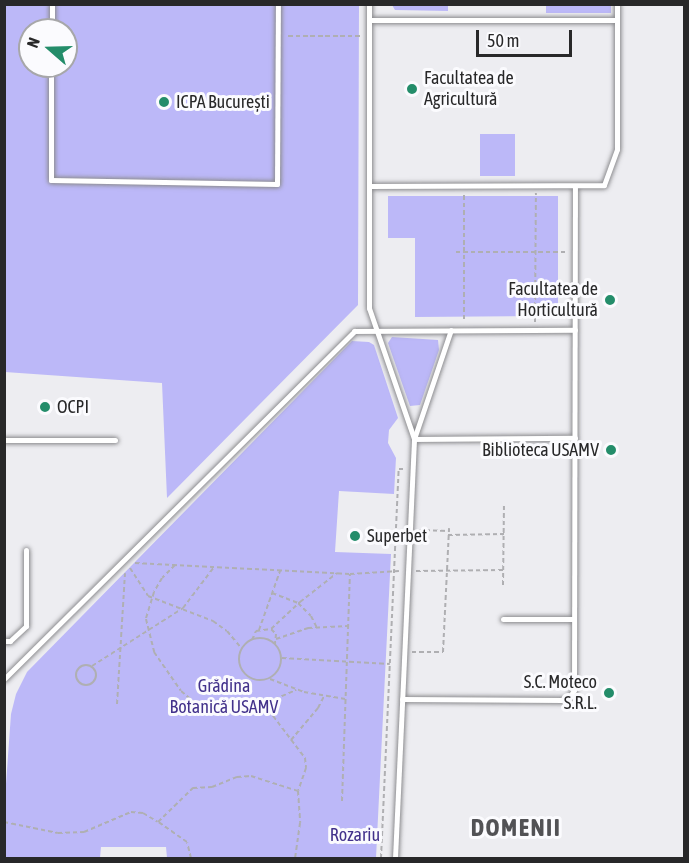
<!DOCTYPE html>
<meta charset="utf-8">
<style>
body{margin:0}
#map{position:relative;width:689px;height:863px;overflow:hidden;background:#ededf1;font-family:"Asap Condensed",sans-serif}
div>[style]{position:absolute}
[style*='--x']{left:calc(var(--x)*1px);top:calc(var(--y)*1px);width:calc(var(--w)*1px);rotate:calc(var(--a)*1deg)}
.green>*{inset:0;background:#bcb8f8;transform-origin:0 0}
.path>*{height:2px;margin-top:-1px;transform-origin:0;background:repeating-linear-gradient(90deg,#afafb2 0 4.5px,transparent 0 7.5px)}
.path>.ring{margin:-1px;padding:0;box-sizing:content-box;background:none;border:2px solid #afafb2;border-radius:50%}
.roads{filter:drop-shadow(0 0 2px #8d8d90) drop-shadow(0 0 2px #8d8d90)}
.service>*{height:5px;margin:-2.5px;padding:0 2.5px;transform-origin:2.5px;border-radius:2.5px;background:#fff}
.dots>*{width:16px;height:16px;translate:-50% -50%;box-sizing:border-box;border:3px solid #fbfbfe;border-radius:50%}
span{translate:-50% -50%;white-space:nowrap;text-align:center;line-height:1.15;-webkit-text-stroke:6px #fbfbfe;paint-order:stroke}
.poi-label{font-size:18px;color:#282829}
.left{translate:0 -50%;text-align:left}
.right{translate:-100% -50%;text-align:right}
.park-label{font-size:18px;color:#42318b}
.district-label{font-size:24px;color:#525255;font-weight:700;letter-spacing:1.5px}
.frame{position:absolute;inset:0;border:6px solid #282829;pointer-events:none}
.north{position:absolute;left:18px;top:18px;width:60px;height:60px;box-sizing:border-box;background:#fbfbfe;border:2px solid #a7a7a9;border-radius:50%;rotate:290deg;font-size:16px;font-weight:700;line-height:24px;text-align:center;color:#282829}
.north::after{content:'';display:block;margin:auto;width:21px;height:27px;background:#248d6a;clip-path:polygon(50% 0,100% 100%,50% 72%,0 100%)}
.scale{position:absolute;left:476px;top:30px;width:96px;height:27px;box-sizing:border-box;border:3px solid #282829;border-top:0;padding-left:8px;font-size:18px;line-height:21px;white-space:nowrap;color:#282829;-webkit-text-stroke:4px #fbfbfe;paint-order:stroke}
</style>
<div id="map">
<div class="green">
<div style="clip-path:polygon(evenodd,4px 5px,359px 5px,358px 305px,167px 498px,162px 383px,5px 372px,4px 5px,30px 30px,66px 30px,66px 66px,30px 66px,30px 30px)"></div>
<div style="clip-path:polygon(392px 5px,448px 5px,448px 11px,395px 10px)"></div>
<div style="left:546px;top:5px;width:65px;height:8px"></div>
<div style="left:480px;top:134px;width:35px;height:42px"></div>
<div style="clip-path:polygon(388px 196px,558px 196px,558px 316px,415px 317px,415px 238px,388px 238px)"></div>
<div style="clip-path:polygon(392px 337px,438px 340px,439px 350px,420px 405px,410px 406px,388px 343px)"></div>
<div style="clip-path:polygon(352px 341px,369px 342px,374px 345px,398px 418px,389px 430px,388px 443px,396px 458px,394px 494px,339px 491px,335px 552px,391px 554px,376px 858px,167px 858px,166px 847px,101px 847px,100px 858px,5px 858px,5px 798px,11px 714px,16px 694px,27px 672px)"></div>
</div>
<div class="path">
<div style="--x:288;--y:36;--w:72;--a:0"></div>
<div style="--x:464;--y:195;--w:127;--a:90"></div>
<div style="--x:456;--y:252;--w:109;--a:0"></div>
<div style="--x:535;--y:322;--w:129;--a:-89.6"></div>
<div style="--x:418;--y:530;--w:31;--a:2"></div>
<div style="--x:448;--y:535;--w:56;--a:-1"></div>
<div style="--x:135;--y:563;--w:215;--a:2.9"></div>
<div style="--x:350;--y:574;--w:49;--a:-3.5"></div>
<div style="--x:175;--y:565;--w:18;--a:135"></div>
<div style="--x:162;--y:578;--w:16;--a:120"></div>
<div style="--x:154;--y:592;--w:28;--a:107"></div>
<div style="--x:146;--y:619;--w:34;--a:76"></div>
<div style="--x:154;--y:652;--w:47;--a:55.3"></div>
<div style="--x:181;--y:691;--w:23;--a:40"></div>
<div style="--x:199;--y:706;--w:30;--a:12"></div>
<div style="--x:228;--y:712;--w:26;--a:-9"></div>
<div style="--x:254;--y:708;--w:46;--a:-23.2"></div>
<div style="--x:130;--y:568;--w:33;--a:57"></div>
<div style="--x:148;--y:596;--w:70;--a:21"></div>
<div style="--x:213;--y:621;--w:17;--a:36"></div>
<div style="--x:227;--y:631;--w:23;--a:50"></div>
<div style="--x:416;--y:571;--w:88;--a:-0.7"></div>
<div style="--x:503;--y:585;--w:81;--a:-89.3"></div>
<div style="--x:272;--y:593;--w:28;--a:21"></div>
<div style="--x:298;--y:603;--w:18;--a:45"></div>
<div style="--x:311;--y:616;--w:13;--a:63"></div>
<div style="--x:271;--y:629;--w:40;--a:-43"></div>
<div style="--x:300;--y:602;--w:47;--a:-38.1"></div>
<div style="--x:259;--y:630;--w:63;--a:-70.4"></div>
<div class="ring" style="left:239px;top:638px;width:40px;height:40px"></div>
<div style="--x:276;--y:639;--w:34;--a:-19"></div>
<div style="--x:308;--y:628;--w:40;--a:-2.9"></div>
<div style="--x:252;--y:640;--w:10;--a:-66"></div>
<div style="--x:256;--y:631;--w:15;--a:-8"></div>
<div style="--x:271;--y:629;--w:7;--a:45"></div>
<div style="--x:276;--y:634;--w:10;--a:96"></div>
<div style="--x:412;--y:652;--w:31;--a:0"></div>
<div style="--x:443;--y:652;--w:124;--a:-87.2"></div>
<div style="--x:282;--y:658;--w:108;--a:3.2"></div>
<div class="ring" style="left:76px;top:665px;width:18px;height:18px"></div>
<div style="--x:92;--y:666;--w:108;--a:-32.5"></div>
<div style="--x:183;--y:608;--w:51;--a:-52.9"></div>
<div style="--x:270;--y:679;--w:36;--a:21"></div>
<div style="--x:304;--y:692;--w:42;--a:9.7"></div>
<div style="--x:117;--y:704;--w:131;--a:-86.5"></div>
<div style="--x:264;--y:704;--w:68;--a:52.8"></div>
<div style="--x:305;--y:758;--w:10;--a:84"></div>
<div style="--x:306;--y:768;--w:24;--a:109"></div>
<div style="--x:298;--y:791;--w:32;--a:86"></div>
<div style="--x:300;--y:823;--w:35;--a:98"></div>
<div style="--x:291;--y:740;--w:42;--a:-49.8"></div>
<div style="--x:318;--y:708;--w:13;--a:-63"></div>
<div style="--x:342;--y:801;--w:227;--a:-88"></div>
<div style="--x:4;--y:822;--w:55;--a:11.5"></div>
<div style="--x:58;--y:833;--w:26;--a:-2"></div>
<div style="--x:84;--y:832;--w:51;--a:-23.1"></div>
<div style="--x:131;--y:812;--w:12;--a:5"></div>
<div style="--x:143;--y:813;--w:17;--a:31"></div>
<div style="--x:191;--y:858;--w:16;--a:-104"></div>
<div style="--x:187;--y:842;--w:35;--a:-145"></div>
<div style="--x:158;--y:822;--w:49;--a:-44.2"></div>
<div style="--x:193;--y:788;--w:19;--a:-3"></div>
<div style="--x:212;--y:787;--w:27;--a:-22"></div>
<div style="--x:237;--y:777;--w:14;--a:-4"></div>
<div style="--x:251;--y:776;--w:49;--a:17.7"></div>
<div style="--x:255;--y:858;--w:3;--a:0"></div>
<div style="--x:381;--y:858;--w:389;--a:-87.4"></div>
<div style="--x:399;--y:469;--w:6;--a:0"></div>
</div>
<div class="roads">
<div class="service">
<div style="--x:369;--y:4;--w:304;--a:90"></div>
<div style="--x:369;--y:308;--w:139;--a:71"></div>
<div style="--x:414;--y:439;--w:115;--a:-71.3"></div>
<div style="--x:369;--y:20;--w:248;--a:0"></div>
<div style="--x:52;--y:30;--w:26;--a:-90"></div>
<div style="--x:51;--y:66;--w:114;--a:90"></div>
<div style="--x:51;--y:180;--w:226;--a:1"></div>
<div style="--x:277;--y:184;--w:180;--a:-89.7"></div>
<div style="--x:369;--y:186;--w:235;--a:-0.2"></div>
<div style="--x:604;--y:185;--w:38;--a:-70"></div>
<div style="--x:617;--y:149;--w:145;--a:-90"></div>
<div style="--x:4;--y:440;--w:111;--a:0"></div>
<div style="--x:503;--y:619;--w:71;--a:0"></div>
<div style="--x:4;--y:641;--w:6;--a:0"></div>
<div style="--x:10;--y:641;--w:22;--a:-43"></div>
<div style="--x:26;--y:626;--w:76;--a:-90"></div>
<div style="--x:4;--y:679;--w:494;--a:-44.8"></div>
<div style="--x:354;--y:331;--w:221;--a:-0.3"></div>
<div style="--x:402;--y:699;--w:161;--a:0.4"></div>
<div style="--x:563;--y:700;--w:6;--a:-18"></div>
<div style="--x:569;--y:698;--w:9;--a:-58"></div>
<div style="--x:574;--y:690;--w:503;--a:-89.89"></div>
<div style="--x:395;--y:858;--w:419;--a:-87.4"></div>
<div style="--x:414;--y:439;--w:161;--a:-0.4"></div>
</div>
</div>
<div class="dots">
<div style="left:412px;top:89px;background:#248d6a"></div>
<div style="left:164px;top:102px;background:#248d6a"></div>
<div style="left:610px;top:300px;background:#248d6a"></div>
<div style="left:45px;top:407px;background:#248d6a"></div>
<div style="left:611px;top:450px;background:#248d6a"></div>
<div style="left:355px;top:536px;background:#248d6a"></div>
<div style="left:609px;top:693px;background:#248d6a"></div>
</div>
<div class="poi-label">
<span class="left" style="left:424px;top:89px">Facultatea de<br>Agricultură</span>
<span class="left" style="left:176px;top:102px">ICPA București</span>
<span class="right" style="left:598px;top:300px">Facultatea de<br>Horticultură</span>
<span class="left" style="left:57px;top:407px">OCPI</span>
<span class="right" style="left:599px;top:450px">Biblioteca USAMV</span>
<span class="left" style="left:367px;top:536px">Superbet</span>
<span class="right" style="left:597px;top:693px">S.C. Moteco<br>S.R.L.</span>
</div>
<div class="park-label">
<span style="left:224px;top:697px">Grădina<br>Botanică USAMV</span>
<span style="left:355px;top:835px">Rozariu</span>
</div>
<div class="district-label">
<span style="left:516px;top:828px">DOMENII</span>
</div>
<div class="frame"></div>
<div class="north">N</div>
<div class="scale">50 m</div>
</div>
